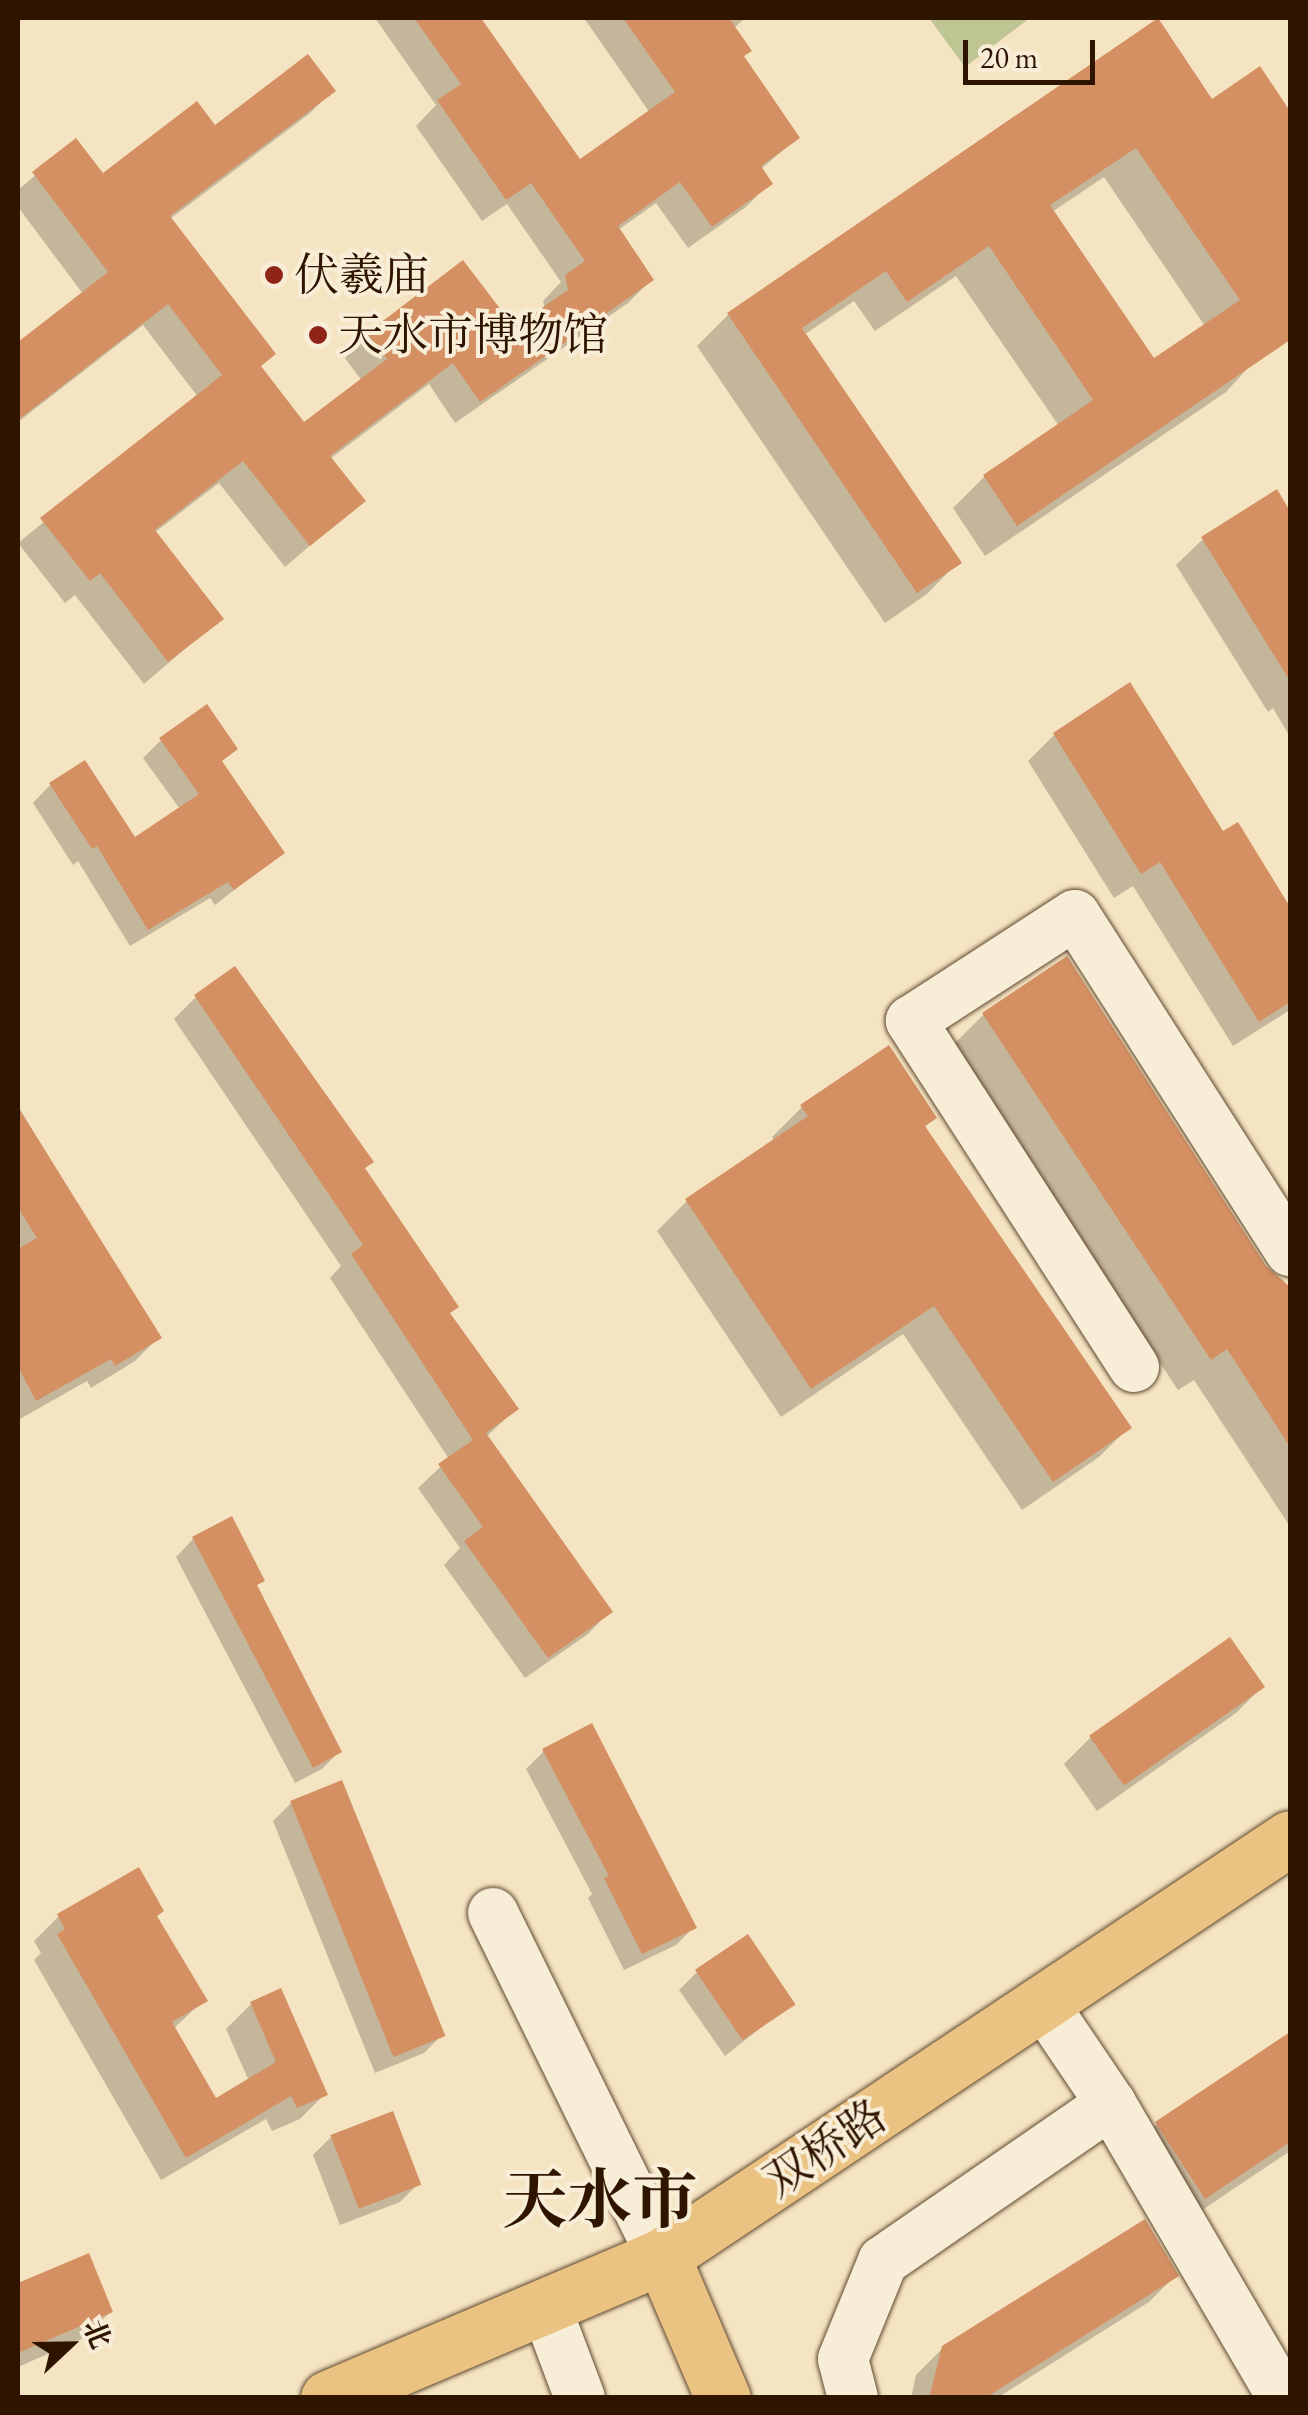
<!DOCTYPE html>
<meta charset="utf-8">
<style>
body{margin:0}
#map{position:relative;width:1308px;height:2415px;overflow:hidden;background:#f5e4c2;font-family:"EB Garamond","Noto Serif SC",serif}
div>[style]{position:absolute}
[style*='--x']{left:calc(var(--x)*1px);top:calc(var(--y)*1px);width:calc(var(--w)*1px);rotate:calc(var(--a)*1deg)}
.green>*{inset:0;background:#bec492}
.shadow>*{inset:0;background:#0003}
.building>*{inset:0;background:#d49063;transform-origin:0 0}
.roads{filter:drop-shadow(0 0 2px #604930) drop-shadow(0 0 2px #604930)}
.minor>*{height:50px;margin:-25px;padding:0 25px;transform-origin:25px;border-radius:25px;background:#f8edd7}
.major>*{height:55px;margin:-27.5px;padding:0 27.5px;transform-origin:27.5px;border-radius:27.5px;background:#eac281}
.dots>*{width:28px;height:28px;translate:-50% -50%;box-sizing:border-box;border:5px solid #f8edd7;border-radius:50%}
span{translate:-50% -50%;white-space:nowrap;text-align:center;line-height:1.15;-webkit-text-stroke:8px #f8edd7;paint-order:stroke}
.poi-label{font-size:45px;color:#2f1500}
.left{translate:0 -50%;text-align:left}
.street-label{font-size:45px;color:#2f1500}
.town-label{font-size:65px;color:#2f1500;font-weight:700}
.frame{position:absolute;inset:0;border:20px solid #2f1500;pointer-events:none}
.north{position:absolute;left:20px;top:2295px;width:100px;height:100px;-webkit-text-stroke:8px #f8edd7;paint-order:stroke;rotate:68deg;font-size:28px;font-weight:700;line-height:40px;text-align:center;color:#2f1500}
.north::after{content:'';display:block;margin:auto;width:35px;height:45px;background:#2f1500;clip-path:polygon(50% 0,100% 100%,50% 72%,0 100%)}
.scale{position:absolute;left:963px;top:40px;width:132px;height:45px;box-sizing:border-box;border:5px solid #2f1500;border-top:0;padding-left:12px;font-size:30px;line-height:35px;white-space:nowrap;color:#2f1500;-webkit-text-stroke:8px #f8edd7;paint-order:stroke}
</style>
<div id="map">
<div class="green">
<div style="clip-path:polygon(929px 18px,1030px 18px,965px 67px)"></div>
</div>
<div class="shadow">
<div style="clip-path:polygon(375px 18px,478px 18px,580px 162px,650px 113px,584px 18px,745px 18px,734px 28px,742px 58px,797px 138px,760px 170px,769px 184px,746px 207px,688px 248px,656px 203px,618px 230px,651px 280px,628px 303px,455px 423px,429px 384px,330px 459px,362px 501px,285px 567px,219px 483px,154px 533px,221px 618px,144px 684px,75px 595px,65px 603px,18px 543px,198px 397px,143px 325px,18px 422px,18px 345px,83px 294px,18px 207px,18px 190px,76px 141px,102px 176px,214px 129px,332px 91px,309px 114px,170px 219px,259px 368px,304px 425px,362px 381px,345px 358px,369px 334px,514px 331px,545px 309px,543px 301px,561px 282px,507px 204px,482px 221px,416px 126px,436px 105px)"></div>
<div style="clip-path:polygon(evenodd,1260px 70px,1290px 115px,1290px 336px,1256px 359px,1226px 392px,985px 556px,953px 508px,984px 477px,1059px 426px,956px 276px,875px 331px,854px 301px,804px 335px,958px 562px,927px 594px,885px 623px,697px 346px,728px 315px,1211px 102px,1260px 70px,1104px 177px,1205px 326px,1154px 362px,1052px 212px,1104px 177px)"></div>
<div style="clip-path:polygon(1276px 493px,1290px 515px,1290px 737px,1273px 708px,1268px 712px,1176px 565px,1203px 539px)"></div>
<div style="clip-path:polygon(1129px 685px,1222px 834px,1237px 825px,1290px 911px,1290px 1010px,1233px 1046px,1133px 886px,1114px 898px,1028px 761px,1054px 735px)"></div>
<div style="clip-path:polygon(161px 740px,235px 748px,220px 763px,281px 853px,215px 905px,210px 898px,130px 946px,78px 861px,73px 865px,33px 803px,50px 785px,134px 840px,180px 809px,143px 758px)"></div>
<div style="clip-path:polygon(1066px 960px,1264px 1268px,1283px 1280px,1290px 1291px,1289px 1525px,1194px 1380px,1178px 1390px,951px 1047px,983px 1015px)"></div>
<div style="clip-path:polygon(196px 997px,363px 1169px,448px 1314px,516px 1409px,486px 1437px,610px 1611px,588px 1634px,525px 1678px,444px 1565px,460px 1548px,418px 1488px,449px 1459px,330px 1278px,341px 1266px,174px 1019px)"></div>
<div style="clip-path:polygon(18px 1106px,158px 1338px,135px 1361px,91px 1388px,87px 1381px,18px 1420px)"></div>
<div style="clip-path:polygon(802px 1107px,934px 1118px,924px 1128px,1129px 1427px,1099px 1457px,1022px 1510px,903px 1334px,781px 1417px,657px 1231px,687px 1201px,775px 1142px,772px 1137px)"></div>
<div style="clip-path:polygon(193px 1539px,261px 1581px,255px 1587px,339px 1752px,322px 1769px,295px 1783px,176px 1557px)"></div>
<div style="clip-path:polygon(1229px 1640px,1262px 1687px,1236px 1713px,1097px 1811px,1064px 1764px,1090px 1738px)"></div>
<div style="clip-path:polygon(544px 1751px,694px 1927px,676px 1945px,624px 1970px,588px 1898px,592px 1894px,526px 1769px)"></div>
<div style="clip-path:polygon(291px 1803px,442px 2035px,424px 2053px,375px 2073px,273px 1821px)"></div>
<div style="clip-path:polygon(59px 1916px,155px 1917px,204px 2000px,173px 2029px,215px 2101px,249px 2081px,226px 2029px,251px 2004px,325px 2094px,300px 2119px,272px 2131px,266px 2119px,161px 2180px,34px 1960px,41px 1953px,34px 1941px)"></div>
<div style="clip-path:polygon(697px 1972px,792px 2003px,725px 2056px,679px 1990px)"></div>
<div style="clip-path:polygon(1290px 2035px,1290px 2151px,1171px 2231px,1123px 2158px,1157px 2124px)"></div>
<div style="clip-path:polygon(331px 2137px,418px 2184px,400px 2202px,340px 2225px,313px 2155px)"></div>
<div style="clip-path:polygon(87px 2256px,110px 2312px,84px 2338px,18px 2367px,18px 2286px)"></div>
<div style="clip-path:polygon(1175px 2276px,1149px 2302px,997px 2398px,911px 2398px,916px 2375px,943px 2348px)"></div>
</div>
<div class="building">
<div style="clip-path:polygon(414px 18px,481px 18px,580px 159px,675px 92px,623px 18px,729px 18px,752px 51px,744px 56px,800px 138px,761px 166px,773px 184px,712px 227px,680px 182px,618px 226px,654px 280px,480px 402px,453px 363px,330px 456px,366px 501px,310px 546px,243px 461px,155px 530px,224px 619px,168px 662px,100px 573px,90px 581px,40px 518px,222px 375px,168px 304px,18px 420px,18px 342px,108px 272px,32px 172px,76px 138px,103px 173px,197px 101px,215px 125px,308px 54px,336px 91px,170px 216px,276px 354px,261px 366px,304px 422px,387px 359px,367px 333px,463px 260px,514px 327px,568px 290px,565px 275px,585px 261px,531px 183px,506px 200px,437px 100px,461px 84px)"></div>
<div style="clip-path:polygon(evenodd,1158px 18px,1212px 99px,1260px 66px,1290px 111px,1290px 340px,1017px 526px,983px 475px,1093px 400px,989px 246px,907px 302px,886px 271px,802px 328px,962px 563px,917px 593px,727px 313px,1158px 18px,1136px 148px,1240px 300px,1154px 358px,1050px 205px,1136px 148px)"></div>
<div style="clip-path:polygon(1277px 489px,1290px 511px,1290px 681px,1201px 537px)"></div>
<div style="clip-path:polygon(1130px 682px,1223px 831px,1238px 822px,1290px 907px,1290px 1002px,1259px 1022px,1160px 862px,1141px 874px,1053px 733px)"></div>
<div style="clip-path:polygon(207px 704px,238px 749px,222px 761px,285px 853px,234px 890px,228px 882px,148px 930px,97px 846px,92px 849px,49px 783px,85px 760px,135px 837px,199px 794px,159px 738px)"></div>
<div style="clip-path:polygon(1067px 956px,1266px 1266px,1290px 1287px,1290px 1447px,1227px 1349px,1211px 1360px,982px 1013px)"></div>
<div style="clip-path:polygon(235px 966px,374px 1162px,365px 1168px,459px 1307px,450px 1313px,519px 1409px,486px 1433px,613px 1612px,548px 1658px,464px 1541px,483px 1527px,438px 1464px,473px 1440px,351px 1254px,363px 1245px,194px 995px)"></div>
<div style="clip-path:polygon(889px 1045px,937px 1118px,925px 1126px,1132px 1428px,1053px 1482px,934px 1306px,811px 1389px,685px 1199px,808px 1116px,800px 1105px)"></div>
<div style="clip-path:polygon(18px 1107px,162px 1338px,115px 1366px,111px 1359px,36px 1401px,18px 1367px,18px 1249px,37px 1238px,18px 1208px)"></div>
<div style="clip-path:polygon(232px 1516px,265px 1581px,257px 1585px,342px 1752px,313px 1768px,192px 1537px)"></div>
<div style="left:1230px;top:1637px;width:61px;height:172px;rotate:55deg"></div>
<div style="clip-path:polygon(592px 1723px,697px 1928px,642px 1954px,604px 1878px,609px 1876px,542px 1749px)"></div>
<div style="left:342px;top:1780px;width:276px;height:56px;rotate:68deg"></div>
<div style="clip-path:polygon(139px 1867px,164px 1911px,157px 1916px,208px 2001px,172px 2022px,216px 2098px,276px 2062px,250px 2002px,281px 1988px,328px 2095px,297px 2108px,291px 2096px,186px 2158px,57px 1934px,65px 1929px,57px 1914px)"></div>
<div style="left:748px;top:1934px;width:85px;height:64px;rotate:56deg"></div>
<div style="clip-path:polygon(1290px 2032px,1290px 2142px,1205px 2199px,1155px 2122px)"></div>
<div style="left:393px;top:2111px;width:79px;height:67px;rotate:69deg"></div>
<div style="clip-path:polygon(1145px 2219px,1179px 2276px,985px 2398px,929px 2398px,942px 2346px)"></div>
<div style="clip-path:polygon(89px 2253px,113px 2312px,18px 2353px,18px 2283px)"></div>
</div>
<div class="roads">
<div class="minor">
<div style="--x:1134;--y:1367;--w:412;--a:-122.8"></div>
<div style="--x:911;--y:1021;--w:195;--a:-32.9"></div>
<div style="--x:1075;--y:915;--w:399;--a:57.4"></div>
<div style="--x:493;--y:1913;--w:382;--a:63.8"></div>
<div style="--x:1111;--y:2104;--w:341;--a:59.7"></div>
<div style="--x:545;--y:2305;--w:99;--a:69.4"></div>
<div style="--x:853;--y:2398;--w:40;--a:-104.4"></div>
<div style="--x:843;--y:2359;--w:106;--a:-67.8"></div>
<div style="--x:883;--y:2261;--w:277;--a:-34.6"></div>
<div style="--x:1111;--y:2104;--w:122;--a:-124"></div>
</div>
<div class="major">
<div style="--x:662;--y:2256;--w:155;--a:66.8"></div>
<div style="--x:328;--y:2398;--w:363;--a:-23"></div>
<div style="--x:662;--y:2256;--w:754;--a:-33.65"></div>
</div>
</div>
<div class="dots">
<div style="left:274px;top:275px;background:#8f2418"></div>
<div style="left:318px;top:335px;background:#8f2418"></div>
</div>
<div class="poi-label">
<span class="left" style="left:294px;top:275px">伏羲庙</span>
<span class="left" style="left:338px;top:335px">天水市博物馆</span>
</div>
<div class="street-label">
<span style="left:825px;top:2148px;rotate:-34deg">双桥路</span>
</div>
<div class="town-label">
<span style="left:600px;top:2199px">天水市</span>
</div>
<div class="frame"></div>
<div class="north">北</div>
<div class="scale">20 m</div>
</div>
